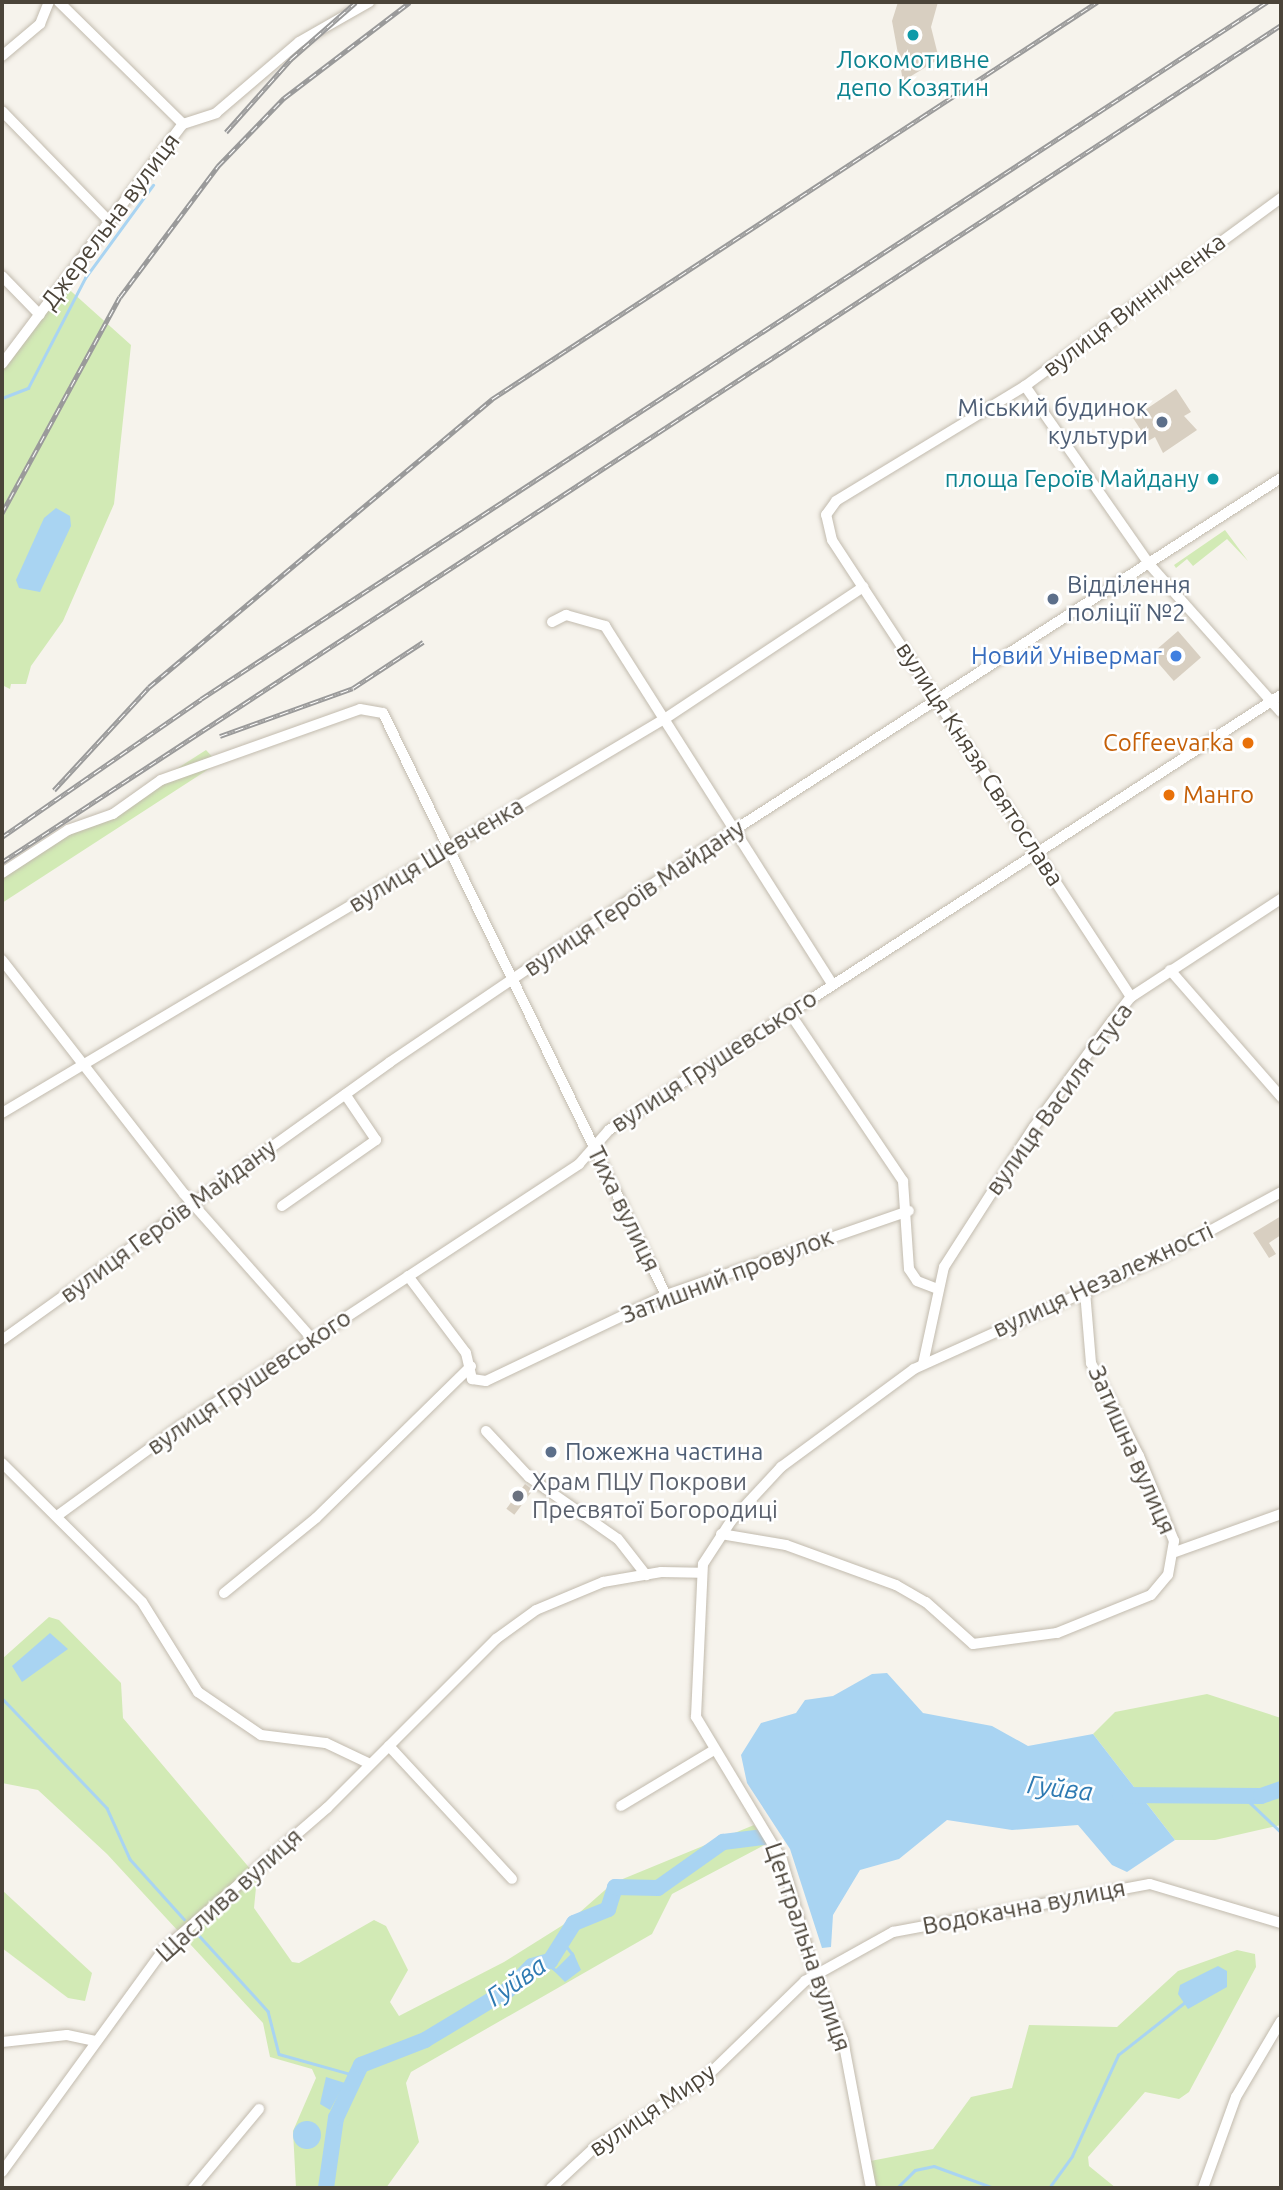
<!DOCTYPE html>
<meta charset="utf-8">
<style>
body{margin:0}
#map{position:relative;width:1283px;height:2190px;overflow:hidden;background:#f6f3ec;font-family:Ubuntu,sans-serif}
div>[style]{position:absolute}
[style*='--x']{left:calc(var(--x)*1px);top:calc(var(--y)*1px);width:calc(var(--w)*1px);rotate:calc(var(--a)*1deg)}
.green>*{inset:0;background:#d2eab5}
.water>*{inset:0;background:#a9d4f2}
.round{border-radius:50%}
.stream>*{height:2.5px;margin:-1.25px;padding:0 1.25px;transform-origin:1.25px;border-radius:1.25px;background:#a9d4f2}
.river>*{height:16px;margin:-8px;padding:0 8px;transform-origin:8px;border-radius:8px;background:#a9d4f2}
.building>*{inset:0;background:#d8cfc1;transform-origin:0 0}
.roads{filter:drop-shadow(0 0 2px #c2bbae) drop-shadow(0 0 2px #c2bbae)}
.minor>*{height:10px;margin:-5px;padding:0 5px;transform-origin:5px;border-radius:5px;background:#fff}
.rail>*{height:5px;margin-top:-2.5px;transform-origin:0;background:repeating-linear-gradient(90deg,#fff 0 8px,#9a9a9a 0 16px);box-sizing:border-box;border-block:2px solid #9a9a9a}
.dots>*{width:19px;height:19px;translate:-50% -50%;box-sizing:border-box;border:4px solid #fff;border-radius:50%}
span{translate:-50% -50%;white-space:nowrap;text-align:center;line-height:1.15;-webkit-text-stroke:5px #fff;paint-order:stroke}
.culture-label{font-size:24px;color:#0d838f}
.right{translate:-100% -50%;text-align:right}
.street-label{font-size:24px;color:#4b4439}
.service-label{font-size:24px;color:#4e5e75}
.left{translate:0 -50%;text-align:left}
.shop-label{font-size:24px;color:#366cbe}
.food-label{font-size:24px;color:#c56008}
.worship-label{font-size:24px;color:#5b616d}
.water-label{font-size:26px;color:#2e7ab2;font-style:italic}
.frame{position:absolute;inset:0;border:4px solid #4b4439;pointer-events:none}
</style>
<div id="map">
<div class="green">
<div style="clip-path:polygon(63px 284px,131px 345px,114px 504px,63px 621px,31px 666px,26px 684px,11px 684px,10px 689px,2px 685px,2px 364px)"></div>
<div style="clip-path:polygon(1225px 530px,1248px 561px,1227px 539px,1193px 566px,1187px 559px,1176px 568px,1174px 565px)"></div>
<div style="clip-path:polygon(206px 750px,218px 763px,2px 903px,2px 873px,20px 860px,97px 820px)"></div>
<div style="clip-path:polygon(49px 1617px,59px 1620px,121px 1683px,123px 1718px,257px 1877px,254px 1908px,292px 1962px,299px 1963px,374px 1920px,386px 1926px,408px 1970px,390px 2002px,399px 2016px,504px 1962px,571px 1920px,613px 1883px,754px 1825px,768px 1843px,672px 1894px,652px 1934px,411px 2072px,406px 2083px,419px 2142px,386px 2188px,296px 2188px,293px 2131px,316px 2078px,312px 2069px,270px 2057px,263px 2023px,107px 1854px,38px 1790px,2px 1783px,2px 1659px)"></div>
<div style="clip-path:polygon(1207px 1694px,1281px 1718px,1281px 1825px,1215px 1840px,1175px 1840px,1093px 1734px,1115px 1712px)"></div>
<div style="clip-path:polygon(2px 1890px,92px 1973px,85px 2001px,68px 1998px,2px 1948px)"></div>
<div style="clip-path:polygon(1237px 1950px,1255px 1954px,1256px 1967px,1189px 2092px,1179px 2099px,1145px 2092px,1088px 2157px,1089px 2166px,1116px 2188px,871px 2188px,865px 2162px,933px 2149px,971px 2097px,1012px 2088px,1029px 2025px,1117px 2027px,1178px 1971px)"></div>
</div>
<div class="water">
<div style="clip-path:polygon(56px 508px,70px 516px,71px 526px,40px 592px,19px 588px,16px 580px,44px 518px)"></div>
<div style="clip-path:polygon(50px 1633px,68px 1649px,22px 1682px,12px 1666px)"></div>
<div style="clip-path:polygon(887px 1673px,923px 1713px,992px 1726px,1028px 1746px,1093px 1734px,1175px 1840px,1127px 1872px,1112px 1865px,1078px 1825px,1012px 1830px,947px 1820px,899px 1859px,860px 1870px,833px 1915px,831px 1947px,822px 1948px,790px 1849px,747px 1783px,741px 1755px,761px 1723px,796px 1713px,805px 1700px,833px 1696px,872px 1674px)"></div>
<div style="clip-path:polygon(573px 1952px,581px 1970px,565px 1982px,554px 1971px)"></div>
<div style="clip-path:polygon(1218px 1966px,1227px 1971px,1227px 1987px,1188px 2009px,1178px 1994px,1180px 1985px)"></div>
<div style="clip-path:polygon(326px 2077px,345px 2083px,330px 2110px,320px 2104px)"></div>
<div class="round" style="left:293px;top:2121px;width:28px;height:28px"></div>
</div>
<div class="stream">
<div style="--x:2;--y:398;--w:28;--a:-21"></div>
<div style="--x:28;--y:388;--w:124;--a:-62.6"></div>
<div style="--x:85;--y:278;--w:115;--a:-53.8"></div>
<div style="--x:2;--y:1698;--w:152;--a:46.3"></div>
<div style="--x:107;--y:1808;--w:56;--a:65.7"></div>
<div style="--x:130;--y:1859;--w:81;--a:48"></div>
<div style="--x:1243;--y:1796;--w:52;--a:43.5"></div>
<div style="--x:196;--y:1932;--w:107;--a:47.7"></div>
<div style="--x:268;--y:2011;--w:44;--a:75.7"></div>
<div style="--x:279;--y:2054;--w:78;--a:15.6"></div>
<div style="--x:563;--y:1942;--w:16;--a:52"></div>
<div style="--x:546;--y:1963;--w:14;--a:36"></div>
<div style="--x:897;--y:2188;--w:25;--a:-45"></div>
<div style="--x:915;--y:2170;--w:19;--a:-12"></div>
<div style="--x:934;--y:2166;--w:64;--a:20.1"></div>
<div style="--x:1049;--y:2188;--w:39;--a:-54"></div>
<div style="--x:1072;--y:2156;--w:111;--a:-65.5"></div>
<div style="--x:1118;--y:2055;--w:85;--a:-38.3"></div>
</div>
<div class="river">
<div style="--x:1120;--y:1795;--w:141;--a:0.4"></div>
<div style="--x:1261;--y:1796;--w:21;--a:-19"></div>
<div style="--x:326;--y:2188;--w:71;--a:-81.9"></div>
<div style="--x:336;--y:2118;--w:59;--a:-64.7"></div>
<div style="--x:361;--y:2065;--w:69;--a:-21.3"></div>
<div style="--x:425;--y:2040;--w:97;--a:-31.1"></div>
<div style="--x:508;--y:1990;--w:34;--a:-45"></div>
<div style="--x:532;--y:1966;--w:19;--a:-16"></div>
<div style="--x:550;--y:1961;--w:45;--a:-57.7"></div>
<div style="--x:574;--y:1923;--w:37;--a:-22"></div>
<div style="--x:608;--y:1909;--w:23;--a:-72"></div>
<div style="--x:615;--y:1887;--w:43;--a:1.3"></div>
<div style="--x:658;--y:1888;--w:80;--a:-35.3"></div>
<div style="--x:723;--y:1842;--w:41;--a:-7"></div>
</div>
<div class="building">
<div style="clip-path:polygon(898px 2px,938px 2px,931px 27px,939px 59px,903px 81px,892px 21px)"></div>
<div style="clip-path:polygon(1176px 389px,1191px 412px,1184px 416px,1197px 430px,1163px 453px,1155px 437px,1148px 441px,1133px 418px)"></div>
<div style="left:1178px;top:631px;width:35px;height:36px;rotate:49deg"></div>
<div style="clip-path:polygon(1281px 1216px,1281px 1235px,1269px 1243px,1276px 1254px,1269px 1258px,1253px 1233px)"></div>
<div style="left:525px;top:1484px;width:10px;height:31px;rotate:37deg"></div>
</div>
<div class="roads">
<div class="minor">
<div style="--x:59;--y:2;--w:174;--a:44.5"></div>
<div style="--x:2;--y:56;--w:50;--a:-40.1"></div>
<div style="--x:40;--y:24;--w:24;--a:-68"></div>
<div style="--x:2;--y:111;--w:155;--a:45.8"></div>
<div style="--x:2;--y:276;--w:54;--a:45.7"></div>
<div style="--x:2;--y:364;--w:301;--a:-53"></div>
<div style="--x:183;--y:124;--w:35;--a:-18"></div>
<div style="--x:216;--y:113;--w:109;--a:-40.5"></div>
<div style="--x:299;--y:42;--w:81;--a:-29.7"></div>
<div style="--x:1025;--y:386;--w:217;--a:55.1"></div>
<div style="--x:1149;--y:564;--w:198;--a:48.3"></div>
<div style="--x:552;--y:622;--w:16;--a:-27"></div>
<div style="--x:566;--y:615;--w:41;--a:15.8"></div>
<div style="--x:605;--y:626;--w:424;--a:57.6"></div>
<div style="--x:2;--y:873;--w:79;--a:-33.1"></div>
<div style="--x:68;--y:830;--w:48;--a:-19.6"></div>
<div style="--x:113;--y:814;--w:59;--a:-35.3"></div>
<div style="--x:161;--y:780;--w:211;--a:-19.6"></div>
<div style="--x:360;--y:709;--w:23;--a:10"></div>
<div style="--x:383;--y:713;--w:647;--a:64.07"></div>
<div style="--x:2;--y:960;--w:296;--a:52.1"></div>
<div style="--x:184;--y:1194;--w:195;--a:48.5"></div>
<div style="--x:1170;--y:970;--w:169;--a:48.8"></div>
<div style="--x:1131;--y:997;--w:546;--a:-123.2"></div>
<div style="--x:832;--y:540;--w:26;--a:-103"></div>
<div style="--x:826;--y:515;--w:17;--a:-54"></div>
<div style="--x:836;--y:501;--w:221;--a:-31.3"></div>
<div style="--x:1025;--y:386;--w:318;--a:-36.3"></div>
<div style="--x:789;--y:1012;--w:204;--a:56"></div>
<div style="--x:903;--y:1181;--w:88;--a:86.1"></div>
<div style="--x:909;--y:1269;--w:14;--a:56"></div>
<div style="--x:917;--y:1281;--w:19;--a:21"></div>
<div style="--x:2;--y:1113;--w:773;--a:-30.75"></div>
<div style="--x:666;--y:718;--w:237;--a:-33.6"></div>
<div style="--x:282;--y:1206;--w:115;--a:-35.1"></div>
<div style="--x:376;--y:1140;--w:55;--a:-124"></div>
<div style="--x:408;--y:1276;--w:96;--a:53"></div>
<div style="--x:466;--y:1353;--w:27;--a:77"></div>
<div style="--x:472;--y:1379;--w:14;--a:8"></div>
<div style="--x:486;--y:1381;--w:199;--a:-25.5"></div>
<div style="--x:666;--y:1295;--w:257;--a:-19.1"></div>
<div style="--x:2;--y:1340;--w:477;--a:-35.6"></div>
<div style="--x:390;--y:1062;--w:387;--a:-34.1"></div>
<div style="--x:711;--y:845;--w:678;--a:-32.78"></div>
<div style="--x:923;--y:1364;--w:99;--a:-77.8"></div>
<div style="--x:944;--y:1267;--w:166;--a:-57.3"></div>
<div style="--x:1034;--y:1127;--w:132;--a:-53.7"></div>
<div style="--x:1112;--y:1021;--w:31;--a:-52"></div>
<div style="--x:1131;--y:997;--w:179;--a:-33.2"></div>
<div style="--x:486;--y:1431;--w:63;--a:46.9"></div>
<div style="--x:529;--y:1477;--w:108;--a:34.9"></div>
<div style="--x:618;--y:1539;--w:46;--a:52.1"></div>
<div style="--x:2;--y:1463;--w:197;--a:44.8"></div>
<div style="--x:142;--y:1602;--w:106;--a:58.1"></div>
<div style="--x:198;--y:1692;--w:76;--a:34.3"></div>
<div style="--x:261;--y:1735;--w:65;--a:7"></div>
<div style="--x:326;--y:1743;--w:49;--a:25.5"></div>
<div style="--x:57;--y:1516;--w:151;--a:-36.1"></div>
<div style="--x:179;--y:1427;--w:479;--a:-33.3"></div>
<div style="--x:579;--y:1164;--w:45;--a:-48.6"></div>
<div style="--x:609;--y:1130;--w:801;--a:-32.92"></div>
<div style="--x:721;--y:1534;--w:66;--a:9.6"></div>
<div style="--x:786;--y:1545;--w:117;--a:20"></div>
<div style="--x:896;--y:1585;--w:34;--a:30"></div>
<div style="--x:926;--y:1602;--w:63;--a:41.8"></div>
<div style="--x:973;--y:1644;--w:85;--a:-7.5"></div>
<div style="--x:1057;--y:1633;--w:101;--a:-22"></div>
<div style="--x:1151;--y:1595;--w:26;--a:-50"></div>
<div style="--x:1168;--y:1575;--w:35;--a:-80"></div>
<div style="--x:1174;--y:1541;--w:92;--a:-112.4"></div>
<div style="--x:1139;--y:1456;--w:105;--a:-117.3"></div>
<div style="--x:1091;--y:1363;--w:71;--a:-94.8"></div>
<div style="--x:1175;--y:1552;--w:113;--a:-19.7"></div>
<div style="--x:224;--y:1593;--w:119;--a:-39.2"></div>
<div style="--x:316;--y:1518;--w:217;--a:-44.4"></div>
<div style="--x:389;--y:1746;--w:181;--a:47.2"></div>
<div style="--x:621;--y:1806;--w:106;--a:-31.1"></div>
<div style="--x:2;--y:2042;--w:65;--a:-6.1"></div>
<div style="--x:67;--y:2035;--w:30;--a:12"></div>
<div style="--x:2;--y:2172;--w:274;--a:-54"></div>
<div style="--x:163;--y:1950;--w:217;--a:-40.9"></div>
<div style="--x:327;--y:1808;--w:239;--a:-45"></div>
<div style="--x:496;--y:1639;--w:49;--a:-35.9"></div>
<div style="--x:536;--y:1610;--w:73;--a:-22.7"></div>
<div style="--x:603;--y:1582;--w:59;--a:-9.8"></div>
<div style="--x:661;--y:1572;--w:39;--a:1"></div>
<div style="--x:193;--y:2188;--w:103;--a:-50.1"></div>
<div style="--x:551;--y:2188;--w:59;--a:-42.9"></div>
<div style="--x:594;--y:2148;--w:130;--a:-32.1"></div>
<div style="--x:704;--y:2079;--w:141;--a:-44.1"></div>
<div style="--x:805;--y:1981;--w:101;--a:-29.1"></div>
<div style="--x:893;--y:1932;--w:261;--a:-10.6"></div>
<div style="--x:1150;--y:1884;--w:137;--a:16.6"></div>
<div style="--x:871;--y:2188;--w:151;--a:-100.7"></div>
<div style="--x:843;--y:2040;--w:71;--a:-113.3"></div>
<div style="--x:815;--y:1975;--w:120;--a:-106"></div>
<div style="--x:782;--y:1860;--w:167;--a:-121"></div>
<div style="--x:696;--y:1717;--w:153;--a:-87.4"></div>
<div style="--x:703;--y:1564;--w:51;--a:-56.9"></div>
<div style="--x:731;--y:1521;--w:74;--a:-47.2"></div>
<div style="--x:781;--y:1467;--w:165;--a:-36.4"></div>
<div style="--x:914;--y:1369;--w:270;--a:-24.3"></div>
<div style="--x:1160;--y:1258;--w:138;--a:-28.6"></div>
<div style="--x:1203;--y:2188;--w:97;--a:-70.1"></div>
<div style="--x:1236;--y:2097;--w:88;--a:-59.4"></div>
</div>
</div>
<div class="rail">
<div style="--x:226;--y:132;--w:98;--a:-48.3"></div>
<div style="--x:291;--y:59;--w:86;--a:-41.2"></div>
<div style="--x:2;--y:513;--w:246;--a:-61.4"></div>
<div style="--x:120;--y:297;--w:164;--a:-53.2"></div>
<div style="--x:218;--y:166;--w:95;--a:-45.9"></div>
<div style="--x:284;--y:98;--w:158;--a:-37.3"></div>
<div style="--x:220;--y:736;--w:141;--a:-19.8"></div>
<div style="--x:353;--y:688;--w:84;--a:-33.3"></div>
<div style="--x:54;--y:790;--w:140;--a:-47.3"></div>
<div style="--x:149;--y:687;--w:448;--a:-40"></div>
<div style="--x:492;--y:399;--w:724;--a:-33.27"></div>
<div style="--x:2;--y:837;--w:242;--a:-34.7"></div>
<div style="--x:201;--y:699;--w:1274;--a:-33.18"></div>
<div style="--x:2;--y:862;--w:1529;--a:-33.2"></div>
</div>
<div class="dots">
<div style="left:913px;top:35px;background:#0f9aa8"></div>
<div style="left:1162px;top:422px;background:#5c6f8a"></div>
<div style="left:1213px;top:479px;background:#0f9aa8"></div>
<div style="left:1053px;top:599px;background:#5c6f8a"></div>
<div style="left:1176px;top:656px;background:#3f7fe0"></div>
<div style="left:1248px;top:743px;background:#e8710a"></div>
<div style="left:1169px;top:795px;background:#e8710a"></div>
<div style="left:551px;top:1452px;background:#5c6f8a"></div>
<div style="left:518px;top:1496px;background:#6b7280"></div>
</div>
<div class="culture-label">
<span style="left:913px;top:74px">Локомотивне<br>депо Козятин</span>
<span class="right" style="left:1199px;top:479px">площа Героїв Майдану</span>
</div>
<div class="street-label">
<span style="left:110px;top:221px;rotate:-53deg">Джерельна вулиця</span>
<span style="left:1134px;top:305px;rotate:-37deg">вулиця Винниченка</span>
<span style="left:980px;top:764px;rotate:57deg">вулиця Князя Святослава</span>
<span style="left:436px;top:855px;rotate:-31deg">вулиця Шевченка</span>
<span style="left:634px;top:898px;rotate:-34deg">вулиця Героїв Майдану</span>
<span style="left:714px;top:1061px;rotate:-33deg">вулиця Грушевського</span>
<span style="left:1059px;top:1099px;rotate:-54deg">вулиця Василя Стуса</span>
<span style="left:624px;top:1209px;rotate:64deg">Тиха вулиця</span>
<span style="left:168px;top:1221px;rotate:-36deg">вулиця Героїв Майдану</span>
<span style="left:727px;top:1276px;rotate:-21deg">Затишний провулок</span>
<span style="left:1103px;top:1280px;rotate:-25deg">вулиця Незалежності</span>
<span style="left:249px;top:1382px;rotate:-34deg">вулиця Грушевського</span>
<span style="left:1132px;top:1450px;rotate:66deg">Затишна вулиця</span>
<span style="left:229px;top:1895px;rotate:-42deg">Щаслива вулиця</span>
<span style="left:1024px;top:1907px;rotate:-11deg">Водокачна вулиця</span>
<span style="left:808px;top:1947px;rotate:71deg">Центральна вулиця</span>
<span style="left:652px;top:2110px;rotate:-34deg">вулиця Миру</span>
</div>
<div class="service-label">
<span class="right" style="left:1148px;top:422px">Міський будинок<br>культури</span>
<span class="left" style="left:1067px;top:599px">Відділення<br>поліції №2</span>
<span class="left" style="left:565px;top:1452px">Пожежна частина</span>
</div>
<div class="shop-label">
<span class="right" style="left:1162px;top:656px">Новий Універмаг</span>
</div>
<div class="food-label">
<span class="right" style="left:1234px;top:743px">Coffeevarka</span>
<span class="left" style="left:1183px;top:795px">Манго</span>
</div>
<div class="worship-label">
<span class="left" style="left:532px;top:1496px">Храм ПЦУ Покрови<br>Пресвятої Богородиці</span>
</div>
<div class="water-label">
<span style="left:1060px;top:1788px;rotate:7deg">Гуйва</span>
<span style="left:516px;top:1981px;rotate:-35deg">Гуйва</span>
</div>
<div class="frame"></div>
</div>
